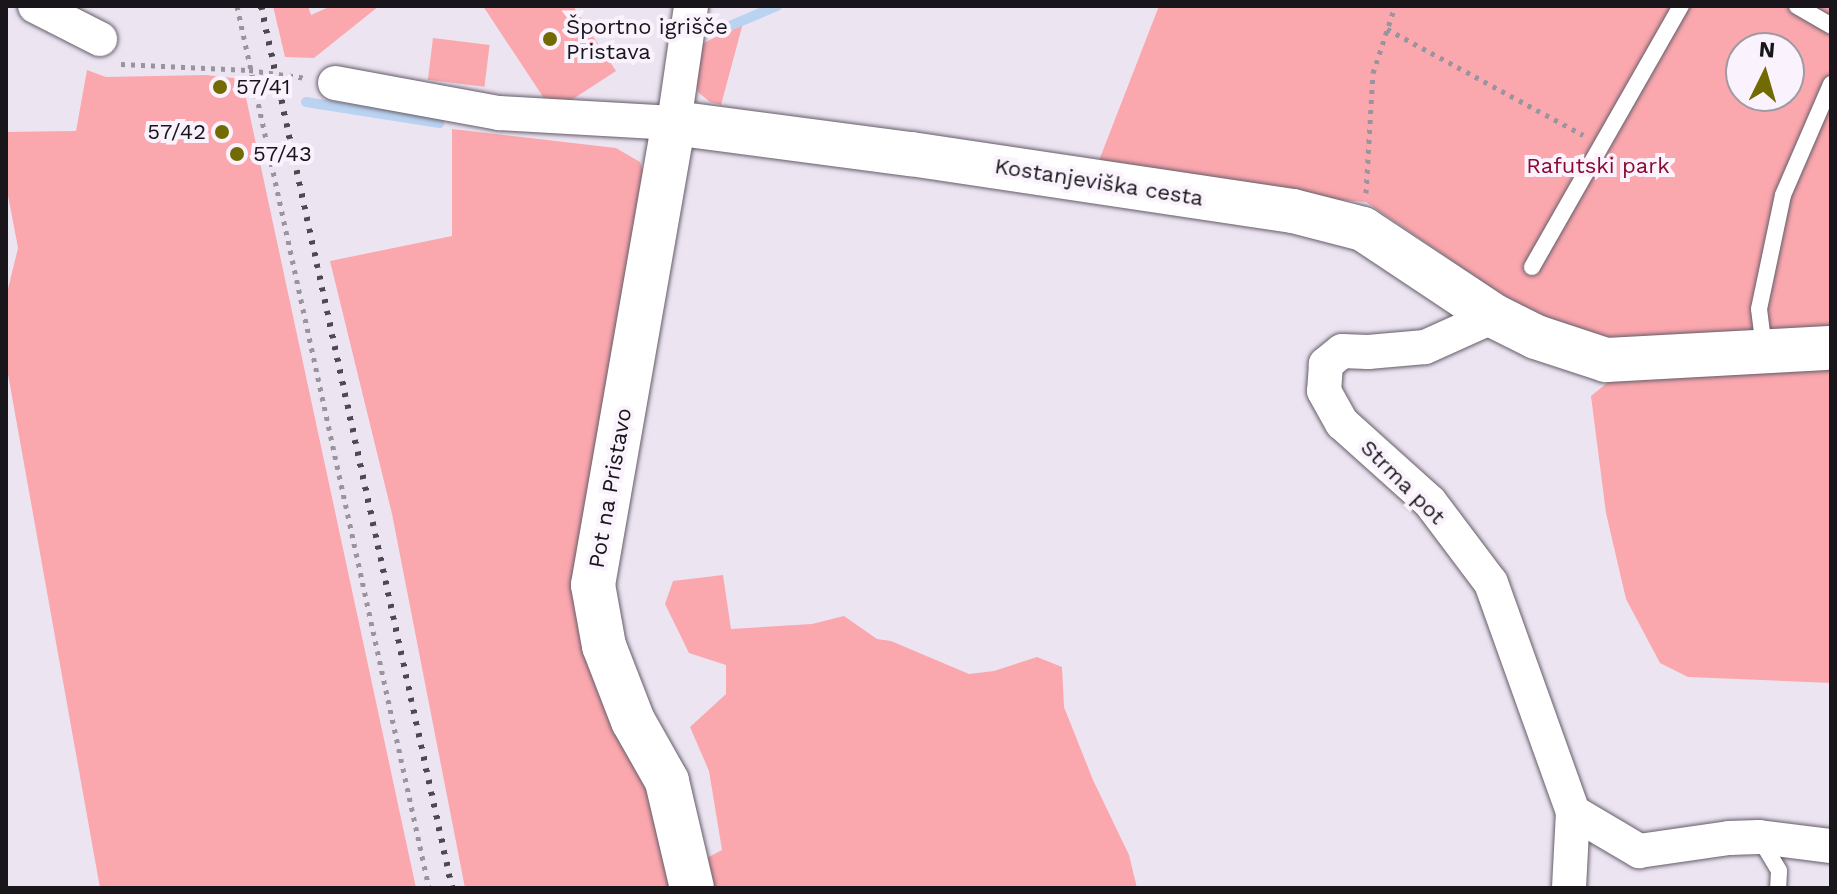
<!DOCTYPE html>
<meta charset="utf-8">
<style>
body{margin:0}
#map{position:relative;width:1837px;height:894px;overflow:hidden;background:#ede4f2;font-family:"Work Sans",sans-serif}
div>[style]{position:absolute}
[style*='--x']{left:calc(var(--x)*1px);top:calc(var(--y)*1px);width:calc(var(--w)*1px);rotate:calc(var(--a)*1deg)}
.green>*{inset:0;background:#fba7ae;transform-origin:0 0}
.stream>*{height:10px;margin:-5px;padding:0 5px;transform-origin:5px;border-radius:5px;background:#bad3f1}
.path>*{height:5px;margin-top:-2.5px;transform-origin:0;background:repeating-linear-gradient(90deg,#9a949e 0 4px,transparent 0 10px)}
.roads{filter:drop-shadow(0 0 2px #645d68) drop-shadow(0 0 2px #645d68)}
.lane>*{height:16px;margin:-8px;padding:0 8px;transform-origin:8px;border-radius:8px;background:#fff}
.street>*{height:34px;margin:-17px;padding:0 17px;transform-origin:17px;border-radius:17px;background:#fff}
.secondary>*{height:44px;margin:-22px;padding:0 22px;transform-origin:22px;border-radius:22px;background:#fff}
.rail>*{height:6px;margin-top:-3px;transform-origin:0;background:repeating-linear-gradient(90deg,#4e4951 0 4px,transparent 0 12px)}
.dots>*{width:22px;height:22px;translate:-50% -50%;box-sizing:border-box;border:4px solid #faf2fd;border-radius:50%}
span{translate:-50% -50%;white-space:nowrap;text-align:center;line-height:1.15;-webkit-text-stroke:8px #faf2fd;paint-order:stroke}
.poi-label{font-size:22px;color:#19161b}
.left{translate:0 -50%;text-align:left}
.right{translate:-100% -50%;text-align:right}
.park-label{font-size:22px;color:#890c2f}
.street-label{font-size:22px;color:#19161b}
.frame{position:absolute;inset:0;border:8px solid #19161b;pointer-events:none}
.north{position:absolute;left:1725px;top:32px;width:80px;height:80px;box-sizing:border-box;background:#faf2fd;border:2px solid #a09aa3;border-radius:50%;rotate:5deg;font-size:22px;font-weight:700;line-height:32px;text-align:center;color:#19161b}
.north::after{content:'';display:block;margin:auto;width:28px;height:36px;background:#726a02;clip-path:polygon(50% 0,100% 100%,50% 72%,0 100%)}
</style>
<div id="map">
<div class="green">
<div style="clip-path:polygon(273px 6px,308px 6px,311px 15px,331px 6px,379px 6px,314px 58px,285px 57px)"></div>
<div style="clip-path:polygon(483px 6px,573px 6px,616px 71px,553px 112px)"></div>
<div style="clip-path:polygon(evenodd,1159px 6px,1831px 6px,1831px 338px,1606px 360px,1511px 301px,1366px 202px,1091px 181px,1159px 6px,1741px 48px,1789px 48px,1789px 96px,1741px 96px,1741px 48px)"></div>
<div style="clip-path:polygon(743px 23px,721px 105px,710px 102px,698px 92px,695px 76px,700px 45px)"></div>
<div style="left:433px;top:38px;width:57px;height:42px;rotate:7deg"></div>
<div style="clip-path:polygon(87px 70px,106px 77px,206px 75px,242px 79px,416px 888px,100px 888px,6px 363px,7px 293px,18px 248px,6px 185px,6px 132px,76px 131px)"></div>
<div style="clip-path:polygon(452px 129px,616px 148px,640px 162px,645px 176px,588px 495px,676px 888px,465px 888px,392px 514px,330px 261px,452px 236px)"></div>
<div style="clip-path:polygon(1831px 366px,1831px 683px,1688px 677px,1660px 663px,1626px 599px,1606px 513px,1591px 396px,1612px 379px)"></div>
<div style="clip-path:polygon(723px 575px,731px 629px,812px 624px,844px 616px,877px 639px,891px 641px,969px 674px,994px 671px,1037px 657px,1062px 667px,1064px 707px,1093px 780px,1129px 855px,1137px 888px,707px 888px,701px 861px,722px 850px,709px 771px,690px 727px,726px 694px,726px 665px,689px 653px,665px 604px,673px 581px)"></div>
</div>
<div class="stream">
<div style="--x:732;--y:25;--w:49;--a:-22.9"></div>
<div style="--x:306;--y:102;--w:135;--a:9"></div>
</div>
<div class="path">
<div style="--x:237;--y:6;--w:903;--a:77.72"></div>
<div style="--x:1387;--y:29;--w:223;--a:28.4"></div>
<div style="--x:121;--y:64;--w:128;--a:2.7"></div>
<div style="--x:249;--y:70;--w:58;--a:8"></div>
<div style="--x:1366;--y:193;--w:120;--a:-86.7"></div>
<div style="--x:1373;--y:73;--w:71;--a:-71.8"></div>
</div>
<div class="roads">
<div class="lane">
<div style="--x:1797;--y:6;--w:39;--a:30"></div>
<div style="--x:1532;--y:267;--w:301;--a:-60.3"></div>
<div style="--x:1764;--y:349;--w:40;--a:-97.1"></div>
<div style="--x:1759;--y:309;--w:116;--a:-78.1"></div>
<div style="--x:1783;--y:195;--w:121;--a:-66.6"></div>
<div style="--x:1760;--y:839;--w:37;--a:59"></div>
<div style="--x:1779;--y:871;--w:17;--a:93"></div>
</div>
<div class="street">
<div style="--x:35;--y:6;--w:73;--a:26.9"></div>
<div style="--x:335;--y:83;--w:167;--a:10.4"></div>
<div style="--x:499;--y:113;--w:175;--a:3.3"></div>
<div style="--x:674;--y:123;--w:118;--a:-81.7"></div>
<div style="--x:1494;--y:316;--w:76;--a:155.8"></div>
<div style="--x:1425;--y:347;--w:57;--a:175"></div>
<div style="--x:1368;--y:352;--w:26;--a:-178"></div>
<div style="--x:1342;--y:351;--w:21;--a:141"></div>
<div style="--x:1326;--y:364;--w:27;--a:94"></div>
<div style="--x:1324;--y:391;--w:37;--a:61"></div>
<div style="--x:1342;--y:423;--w:118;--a:41.9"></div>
<div style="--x:1430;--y:502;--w:101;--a:53"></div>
<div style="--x:1491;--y:583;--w:243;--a:70.3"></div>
<div style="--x:1573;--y:812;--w:77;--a:30.6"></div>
<div style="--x:1639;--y:851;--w:91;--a:-8.2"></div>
<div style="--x:1729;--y:838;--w:30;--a:-2"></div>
<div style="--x:1759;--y:837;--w:73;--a:7.1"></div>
<div style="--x:1569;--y:888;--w:76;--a:-87"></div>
</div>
<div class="secondary">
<div style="--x:692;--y:888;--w:110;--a:-103.2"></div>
<div style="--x:667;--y:781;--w:69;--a:-119.5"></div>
<div style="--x:633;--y:721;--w:80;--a:-111.1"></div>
<div style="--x:604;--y:646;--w:62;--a:-100.2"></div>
<div style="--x:593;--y:585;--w:469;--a:-80.1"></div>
<div style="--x:674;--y:123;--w:239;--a:7.5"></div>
<div style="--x:911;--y:154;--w:386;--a:8.5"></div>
<div style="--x:1293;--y:211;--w:72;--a:14.4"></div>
<div style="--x:1363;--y:229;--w:157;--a:33.6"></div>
<div style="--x:1494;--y:316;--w:47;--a:26.6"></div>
<div style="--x:1536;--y:337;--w:74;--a:18.2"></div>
<div style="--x:1606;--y:360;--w:225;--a:-3.1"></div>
</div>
</div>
<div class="rail">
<div style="--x:261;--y:6;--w:902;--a:77.78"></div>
</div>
<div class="dots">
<div style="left:550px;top:39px;background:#726a02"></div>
<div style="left:220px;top:87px;background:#726a02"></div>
<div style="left:222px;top:132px;background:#726a02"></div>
<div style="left:237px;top:154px;background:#726a02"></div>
</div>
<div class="poi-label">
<span class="left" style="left:566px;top:39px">Športno igrišče<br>Pristava</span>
<span class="left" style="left:236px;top:87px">57/41</span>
<span class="right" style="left:206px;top:132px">57/42</span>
<span class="left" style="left:253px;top:154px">57/43</span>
</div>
<div class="park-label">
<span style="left:1598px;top:166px">Rafutski park</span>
</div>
<div class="street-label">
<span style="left:1099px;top:182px;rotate:9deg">Kostanjeviška cesta</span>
<span style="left:1403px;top:482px;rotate:45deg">Strma pot</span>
<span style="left:610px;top:488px;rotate:-80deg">Pot na Pristavo</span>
</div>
<div class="frame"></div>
<div class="north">N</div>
</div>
